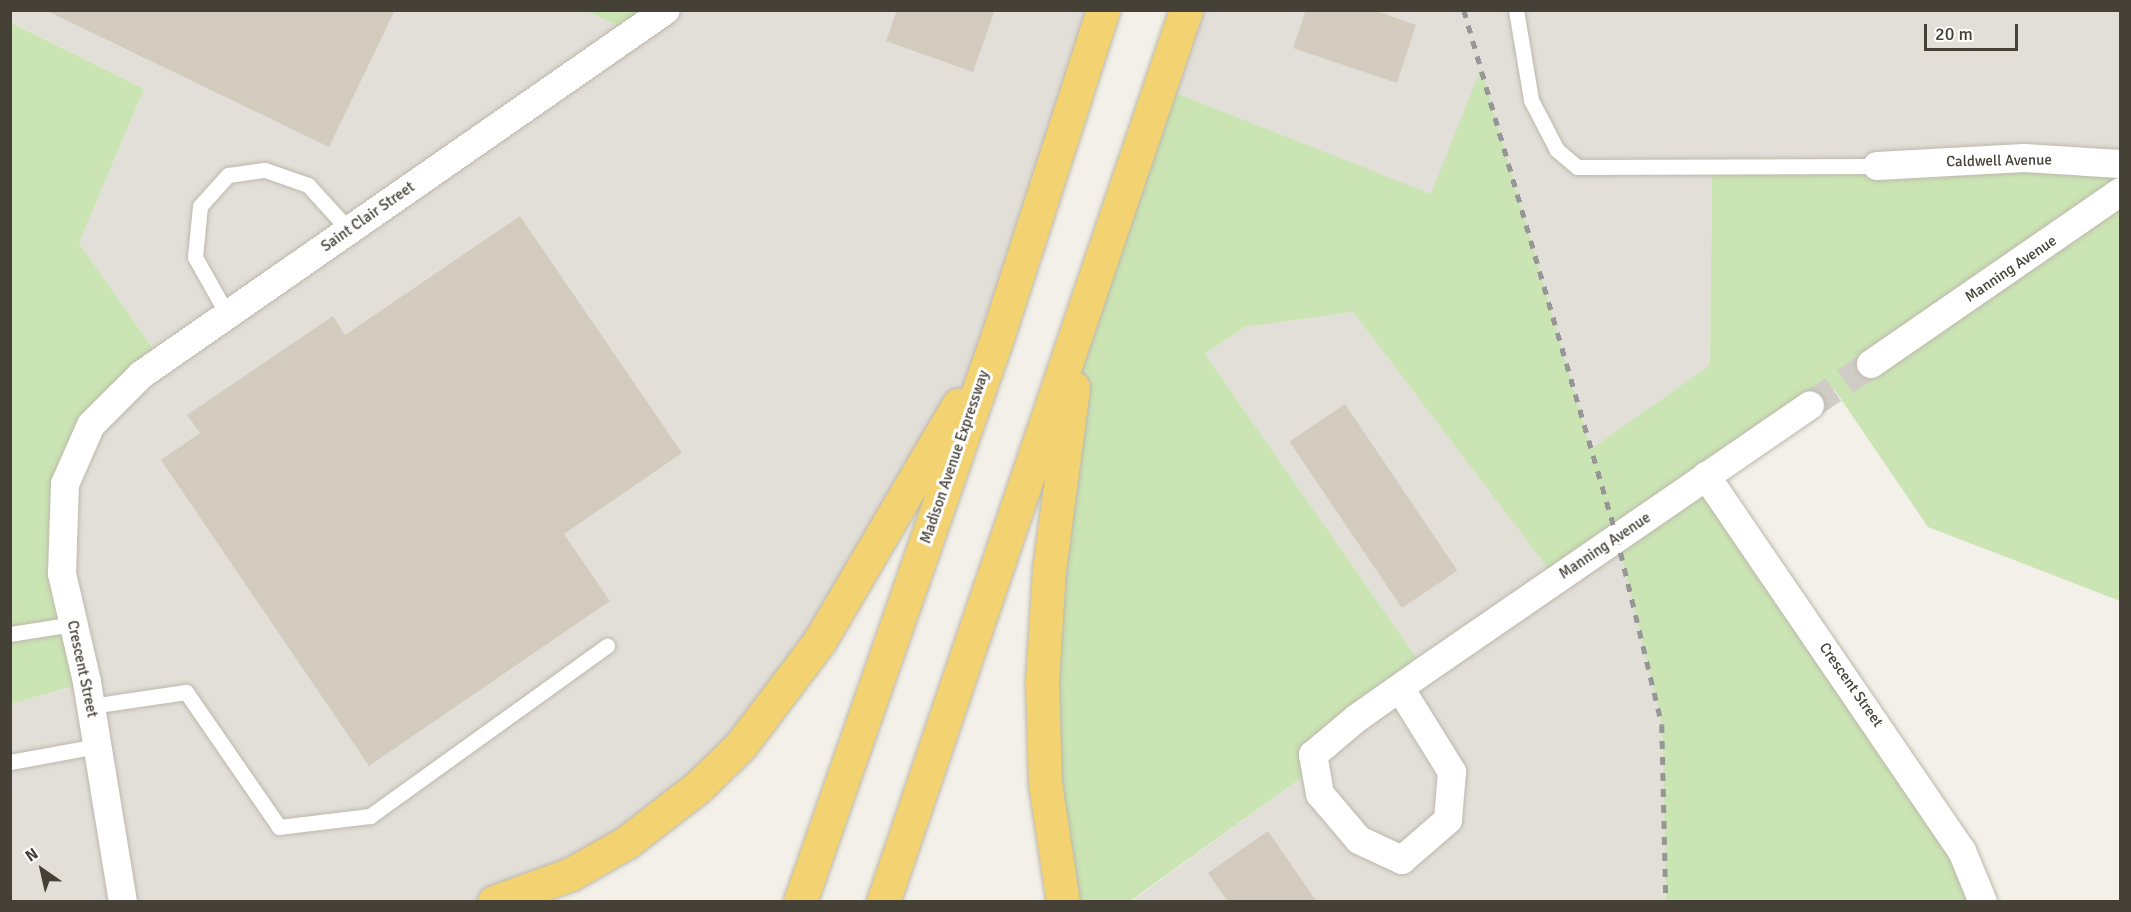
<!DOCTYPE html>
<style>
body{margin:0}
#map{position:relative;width:2131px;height:912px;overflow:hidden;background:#f2f0e8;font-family:Signika,sans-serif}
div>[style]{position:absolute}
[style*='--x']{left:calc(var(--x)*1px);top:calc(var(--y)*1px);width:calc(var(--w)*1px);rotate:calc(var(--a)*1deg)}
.industrial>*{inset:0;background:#e2dfd9}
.green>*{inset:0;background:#cae4b3}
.building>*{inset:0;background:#d3ccbe;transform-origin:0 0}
.minor-tunnel>*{height:28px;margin-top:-14px;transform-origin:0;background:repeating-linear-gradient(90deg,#cfcdc5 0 28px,transparent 0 42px)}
.roads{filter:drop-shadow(0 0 2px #bdb8ab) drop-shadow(0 0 2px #bdb8ab)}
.service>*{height:15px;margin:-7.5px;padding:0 7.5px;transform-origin:7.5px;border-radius:7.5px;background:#fff}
.minor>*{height:28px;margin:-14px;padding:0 14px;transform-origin:14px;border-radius:14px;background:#fff}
.motorway>*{height:33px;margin:-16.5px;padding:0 16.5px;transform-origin:16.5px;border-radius:16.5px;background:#f3d272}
.rail>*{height:4.5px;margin-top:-2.25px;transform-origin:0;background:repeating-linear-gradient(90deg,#969696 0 8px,transparent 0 16px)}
span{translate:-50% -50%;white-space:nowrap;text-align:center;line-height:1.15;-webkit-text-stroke:6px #fff;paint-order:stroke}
.street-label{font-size:15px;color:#454137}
.frame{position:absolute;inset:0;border:12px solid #454137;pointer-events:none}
.north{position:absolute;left:12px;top:840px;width:60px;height:60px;-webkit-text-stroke:4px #fff;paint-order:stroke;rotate:326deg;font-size:16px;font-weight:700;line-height:24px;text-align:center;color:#454137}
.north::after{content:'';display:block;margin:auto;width:21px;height:27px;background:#454137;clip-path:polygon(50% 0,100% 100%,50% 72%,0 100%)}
.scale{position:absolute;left:1924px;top:24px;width:94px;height:27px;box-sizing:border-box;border:3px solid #454137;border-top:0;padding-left:8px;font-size:18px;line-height:21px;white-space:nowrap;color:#454137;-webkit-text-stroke:4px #fff;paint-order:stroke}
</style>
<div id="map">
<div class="industrial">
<div style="clip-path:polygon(587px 10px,634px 33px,666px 10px,1103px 11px,997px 338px,819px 642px,698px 787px,494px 902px,11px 901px,11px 704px,87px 682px,62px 574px,74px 457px,161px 360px,79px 243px,144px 89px,11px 22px,10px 11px)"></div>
<div style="clip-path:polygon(1187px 11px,2120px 11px,2120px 164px,1712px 167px,1710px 365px,1591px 449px,1481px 69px,1432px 195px,1161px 87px)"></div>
<div style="clip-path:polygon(1353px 312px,1556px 579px,1617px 537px,1662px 725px,1666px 901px,1130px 902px,1315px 768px,1425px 670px,1205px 354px,1245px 327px)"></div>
</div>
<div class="green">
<div style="clip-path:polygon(587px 11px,666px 11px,634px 33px)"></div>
<div style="clip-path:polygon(10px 22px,144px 89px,79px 243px,161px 360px,141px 375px,65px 484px,87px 682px,11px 704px)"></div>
<div style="clip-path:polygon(1481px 68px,1591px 449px,1710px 365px,1712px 167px,2120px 164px,2120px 601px,1928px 527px,1834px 389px,1706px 476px,1983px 901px,1666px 901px,1662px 725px,1617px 538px,1556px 579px,1353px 312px,1245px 327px,1205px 354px,1425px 670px,1315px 768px,1130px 901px,1063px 902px,1045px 783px,1082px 317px,1161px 87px,1431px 194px)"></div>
</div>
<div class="building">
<div style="clip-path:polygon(45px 10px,395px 10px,329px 147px)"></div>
<div style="clip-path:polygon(897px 10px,995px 10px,973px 72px,886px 41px)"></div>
<div style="clip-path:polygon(1306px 10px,1374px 10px,1416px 25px,1397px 83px,1293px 48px)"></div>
<div style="clip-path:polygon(520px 216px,682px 453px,564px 534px,610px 601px,369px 766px,161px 460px,200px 433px,187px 415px,333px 316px,345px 335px)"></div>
<div style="left:1345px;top:404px;width:201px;height:67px;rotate:56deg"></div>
<div style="clip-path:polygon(1268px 831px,1317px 902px,1228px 902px,1208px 873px)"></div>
</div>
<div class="minor-tunnel">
<div style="--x:1810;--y:405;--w:73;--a:-33.9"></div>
</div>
<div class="roads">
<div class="service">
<div style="--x:1516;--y:10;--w:91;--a:80.5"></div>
<div style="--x:1531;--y:100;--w:56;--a:62.5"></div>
<div style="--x:1557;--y:150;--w:26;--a:40"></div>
<div style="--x:1577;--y:167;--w:300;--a:-0.2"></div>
<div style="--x:227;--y:314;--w:65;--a:-119.3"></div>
<div style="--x:195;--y:257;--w:51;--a:-84.4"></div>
<div style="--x:200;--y:206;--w:42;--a:-47.9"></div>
<div style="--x:228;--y:175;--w:37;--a:-8"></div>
<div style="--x:265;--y:170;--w:46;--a:19.2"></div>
<div style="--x:308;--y:185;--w:61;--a:47.7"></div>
<div style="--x:10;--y:634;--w:64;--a:-9"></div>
<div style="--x:91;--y:706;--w:96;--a:-8.4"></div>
<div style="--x:186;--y:692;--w:164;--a:55.4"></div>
<div style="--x:279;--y:827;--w:92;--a:-6.9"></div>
<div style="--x:370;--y:816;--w:292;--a:-35.7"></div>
<div style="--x:10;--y:762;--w:88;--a:-10.4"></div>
</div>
<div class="minor">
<div style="--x:1877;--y:166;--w:147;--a:-3.1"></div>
<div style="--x:2024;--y:158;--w:96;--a:3.6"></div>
<div style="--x:1871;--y:364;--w:303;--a:-34.6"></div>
<div style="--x:1706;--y:476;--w:454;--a:55.7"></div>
<div style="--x:1962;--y:851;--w:55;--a:67.6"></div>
<div style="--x:1400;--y:688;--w:99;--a:58.2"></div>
<div style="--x:1452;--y:772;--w:48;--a:94.8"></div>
<div style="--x:1448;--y:820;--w:61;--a:139"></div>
<div style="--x:1402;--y:860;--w:47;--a:-155.1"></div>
<div style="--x:1359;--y:840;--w:60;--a:-130.3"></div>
<div style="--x:1320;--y:794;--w:40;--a:-100"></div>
<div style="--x:1313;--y:755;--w:57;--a:-40.1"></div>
<div style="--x:1357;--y:718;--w:83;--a:-35.2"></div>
<div style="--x:1425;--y:670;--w:467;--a:-34.5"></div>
<div style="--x:123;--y:902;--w:223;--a:-99.3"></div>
<div style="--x:87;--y:682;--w:111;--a:-103"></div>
<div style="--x:62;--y:574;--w:90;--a:-88.1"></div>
<div style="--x:65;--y:484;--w:64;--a:-66.2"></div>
<div style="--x:91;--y:425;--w:71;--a:-45"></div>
<div style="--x:141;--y:375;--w:639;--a:-34.81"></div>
</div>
<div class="motorway">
<div style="--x:494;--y:902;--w:82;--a:-20"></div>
<div style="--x:571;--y:874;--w:64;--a:-29.7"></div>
<div style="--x:627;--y:842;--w:90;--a:-37.8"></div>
<div style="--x:698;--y:787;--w:60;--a:-44.3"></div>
<div style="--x:741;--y:745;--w:129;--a:-52.9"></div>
<div style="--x:819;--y:642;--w:275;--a:-59.6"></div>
<div style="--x:800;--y:902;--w:597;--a:-70.75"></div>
<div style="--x:997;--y:338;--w:345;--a:-72.1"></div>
<div style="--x:883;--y:902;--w:942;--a:-71.24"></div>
<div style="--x:1063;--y:902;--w:120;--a:-98.6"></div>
<div style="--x:1045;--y:783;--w:102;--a:-91.7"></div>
<div style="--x:1042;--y:681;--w:111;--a:-86.4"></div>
<div style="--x:1049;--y:570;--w:184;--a:-82.5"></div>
</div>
</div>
<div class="rail">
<div style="--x:1464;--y:10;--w:549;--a:73.81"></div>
<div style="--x:1617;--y:537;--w:193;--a:76.5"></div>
<div style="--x:1662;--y:725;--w:177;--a:88.7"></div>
</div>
<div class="street-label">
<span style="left:1999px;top:161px;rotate:-1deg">Caldwell Avenue</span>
<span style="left:368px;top:217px;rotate:-35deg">Saint Clair Street</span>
<span style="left:2011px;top:269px;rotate:-34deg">Manning Avenue</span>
<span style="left:955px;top:457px;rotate:-71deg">Madison Avenue Expressway</span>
<span style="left:1605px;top:546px;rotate:-34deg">Manning Avenue</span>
<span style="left:82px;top:669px;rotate:78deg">Crescent Street</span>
<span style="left:1851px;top:685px;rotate:55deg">Crescent Street</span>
</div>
<div class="frame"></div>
<div class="north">N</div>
<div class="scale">20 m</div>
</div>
